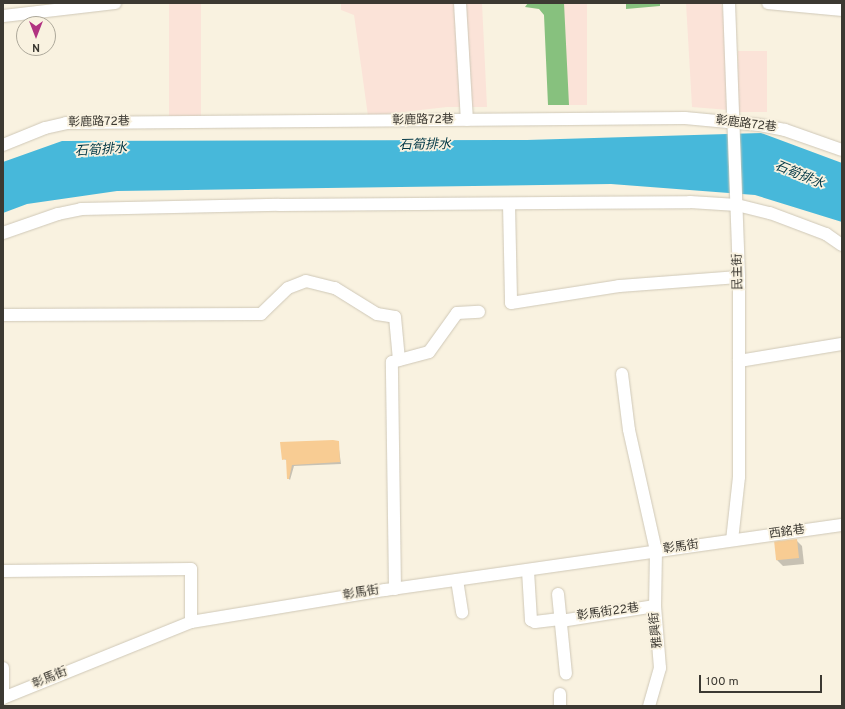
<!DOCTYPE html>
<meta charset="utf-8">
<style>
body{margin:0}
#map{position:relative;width:845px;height:709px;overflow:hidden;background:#f9f2e0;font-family:Overpass,"Noto Sans TC",sans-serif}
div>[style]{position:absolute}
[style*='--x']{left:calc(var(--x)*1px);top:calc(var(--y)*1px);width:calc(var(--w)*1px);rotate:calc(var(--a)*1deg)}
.industrial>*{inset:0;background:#fbe3d8;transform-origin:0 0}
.forest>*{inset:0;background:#87c17e}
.water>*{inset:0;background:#47b8da}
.shadow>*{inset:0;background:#0003}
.building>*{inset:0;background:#f8cc93;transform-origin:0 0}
.roads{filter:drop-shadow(0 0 1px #cfc8b7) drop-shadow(0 0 1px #cfc8b7)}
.minor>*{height:12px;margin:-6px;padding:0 6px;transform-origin:6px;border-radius:6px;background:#fff}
span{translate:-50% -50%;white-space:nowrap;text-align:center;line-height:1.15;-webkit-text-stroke:3.5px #f9f2e0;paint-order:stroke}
.street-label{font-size:12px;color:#3c3932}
.water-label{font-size:13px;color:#013745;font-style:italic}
.frame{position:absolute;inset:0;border:4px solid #3c3932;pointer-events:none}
.north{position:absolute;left:16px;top:16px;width:40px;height:40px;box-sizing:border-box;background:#f9f2e0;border:1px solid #ada89a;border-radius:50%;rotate:180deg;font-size:11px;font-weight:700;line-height:16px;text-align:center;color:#3c3932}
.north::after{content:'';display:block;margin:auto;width:14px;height:18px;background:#b13381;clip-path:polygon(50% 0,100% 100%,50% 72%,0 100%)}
.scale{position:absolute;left:699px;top:675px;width:123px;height:18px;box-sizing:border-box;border:2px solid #3c3932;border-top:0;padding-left:5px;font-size:12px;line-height:14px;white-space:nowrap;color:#3c3932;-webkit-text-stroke:3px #f9f2e0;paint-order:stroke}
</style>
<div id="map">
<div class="industrial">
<div style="left:169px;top:3px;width:32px;height:116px"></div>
<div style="clip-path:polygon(341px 3px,482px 3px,487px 107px,447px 107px,368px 116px,354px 15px,341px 10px)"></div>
<div style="left:564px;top:3px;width:23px;height:102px"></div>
<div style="clip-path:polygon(686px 3px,721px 3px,726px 29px,729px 110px,692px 107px)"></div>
<div style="left:738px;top:51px;width:29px;height:61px"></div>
</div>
<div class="forest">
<div style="clip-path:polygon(528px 3px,564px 3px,569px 105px,548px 105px,544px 15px,539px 9px,525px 7px)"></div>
<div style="clip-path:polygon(626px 3px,660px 3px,660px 6px,626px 9px)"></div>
</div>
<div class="water">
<div style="clip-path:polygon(761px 133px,842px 163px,842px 222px,755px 195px,611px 184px,117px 191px,27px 204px,3px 213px,3px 162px,62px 141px,527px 140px)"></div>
</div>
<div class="shadow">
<div style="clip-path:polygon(338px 442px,341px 464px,294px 466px,290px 480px,288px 478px,287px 460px,283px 459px)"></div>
<div style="clip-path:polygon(796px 540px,802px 546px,804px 564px,783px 566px,777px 560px)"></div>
</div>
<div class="building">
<div style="clip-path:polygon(333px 440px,339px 441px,340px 462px,292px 465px,289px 479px,287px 479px,286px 459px,282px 460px,280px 442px)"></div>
<div style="left:797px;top:539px;width:19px;height:23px;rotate:84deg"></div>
</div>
<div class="roads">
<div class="minor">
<div style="--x:460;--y:3;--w:117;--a:86.6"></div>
<div style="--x:729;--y:3;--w:274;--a:87.9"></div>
<div style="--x:739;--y:277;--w:200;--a:90"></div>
<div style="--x:739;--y:477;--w:63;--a:96.3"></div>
<div style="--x:768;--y:3;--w:74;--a:5.4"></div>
<div style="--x:3;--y:16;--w:113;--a:-6.6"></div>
<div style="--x:3;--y:145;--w:45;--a:-22"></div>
<div style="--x:45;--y:128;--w:22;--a:-13"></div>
<div style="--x:66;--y:123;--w:619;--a:-0.46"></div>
<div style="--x:685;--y:118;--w:75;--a:5.3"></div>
<div style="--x:760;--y:125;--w:25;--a:11"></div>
<div style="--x:785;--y:130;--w:60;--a:19.3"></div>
<div style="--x:509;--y:204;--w:99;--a:88.8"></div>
<div style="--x:511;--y:303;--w:109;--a:-8.9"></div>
<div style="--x:619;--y:286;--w:120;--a:-4.3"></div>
<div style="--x:3;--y:233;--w:58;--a:-19.1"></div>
<div style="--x:58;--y:214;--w:24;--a:-12"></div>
<div style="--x:81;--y:209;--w:198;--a:-1.2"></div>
<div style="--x:279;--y:205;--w:411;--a:-0.4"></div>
<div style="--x:690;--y:202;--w:47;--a:3.7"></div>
<div style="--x:737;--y:205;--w:34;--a:14"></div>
<div style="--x:770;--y:213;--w:60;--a:20.6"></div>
<div style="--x:826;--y:234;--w:19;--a:35"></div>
<div style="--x:3;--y:315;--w:258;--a:-0.2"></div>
<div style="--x:261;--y:314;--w:37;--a:-44"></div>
<div style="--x:288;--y:288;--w:19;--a:-21"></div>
<div style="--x:306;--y:281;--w:30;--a:14"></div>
<div style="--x:335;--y:288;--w:49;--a:31.8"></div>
<div style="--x:377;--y:314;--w:18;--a:9"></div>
<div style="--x:395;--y:317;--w:43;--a:84.7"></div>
<div style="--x:739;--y:361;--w:104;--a:-9.4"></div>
<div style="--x:622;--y:374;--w:56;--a:82.9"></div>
<div style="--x:629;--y:430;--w:124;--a:77.4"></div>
<div style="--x:656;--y:551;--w:55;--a:91"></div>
<div style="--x:655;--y:606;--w:62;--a:85.4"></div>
<div style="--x:660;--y:668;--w:40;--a:106"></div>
<div style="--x:3;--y:571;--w:188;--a:-0.6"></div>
<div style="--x:191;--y:569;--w:53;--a:90"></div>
<div style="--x:528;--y:571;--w:49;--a:86.5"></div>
<div style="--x:531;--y:620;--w:4;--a:27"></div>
<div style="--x:535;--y:622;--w:25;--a:-7"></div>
<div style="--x:457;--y:580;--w:33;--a:81"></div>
<div style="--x:395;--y:589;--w:227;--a:-90.8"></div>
<div style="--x:392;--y:362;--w:38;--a:-15"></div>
<div style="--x:429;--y:352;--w:48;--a:-54.3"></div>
<div style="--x:457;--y:313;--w:22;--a:-3"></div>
<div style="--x:558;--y:594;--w:80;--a:84.3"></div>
<div style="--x:561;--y:621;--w:95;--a:-9.1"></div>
<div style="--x:3;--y:668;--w:30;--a:90"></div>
<div style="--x:3;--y:698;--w:203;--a:-22"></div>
<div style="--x:191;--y:622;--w:197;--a:-9.4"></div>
<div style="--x:385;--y:590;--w:462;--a:-8.1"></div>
<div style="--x:560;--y:706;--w:12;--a:-90"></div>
</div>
</div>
<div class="street-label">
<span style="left:423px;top:121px;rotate:-1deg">彰鹿路72巷</span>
<span style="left:99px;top:123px;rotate:-1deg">彰鹿路72巷</span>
<span style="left:746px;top:125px;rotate:7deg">彰鹿路72巷</span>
<span style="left:739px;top:272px;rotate:-91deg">民主街</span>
<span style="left:787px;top:533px;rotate:-8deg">西銘巷</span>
<span style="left:681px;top:548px;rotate:-8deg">彰馬街</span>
<span style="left:361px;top:594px;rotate:-9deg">彰馬街</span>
<span style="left:608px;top:613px;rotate:-8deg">彰馬街22巷</span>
<span style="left:657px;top:630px;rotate:-96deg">雅興街</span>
<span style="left:50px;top:679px;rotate:-22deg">彰馬街</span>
</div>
<div class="water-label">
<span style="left:425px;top:146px;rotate:-1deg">石筍排水</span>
<span style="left:101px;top:151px;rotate:-4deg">石筍排水</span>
<span style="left:799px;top:176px;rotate:22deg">石筍排水</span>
</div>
<div class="frame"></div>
<div class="north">N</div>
<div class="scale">100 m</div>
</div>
